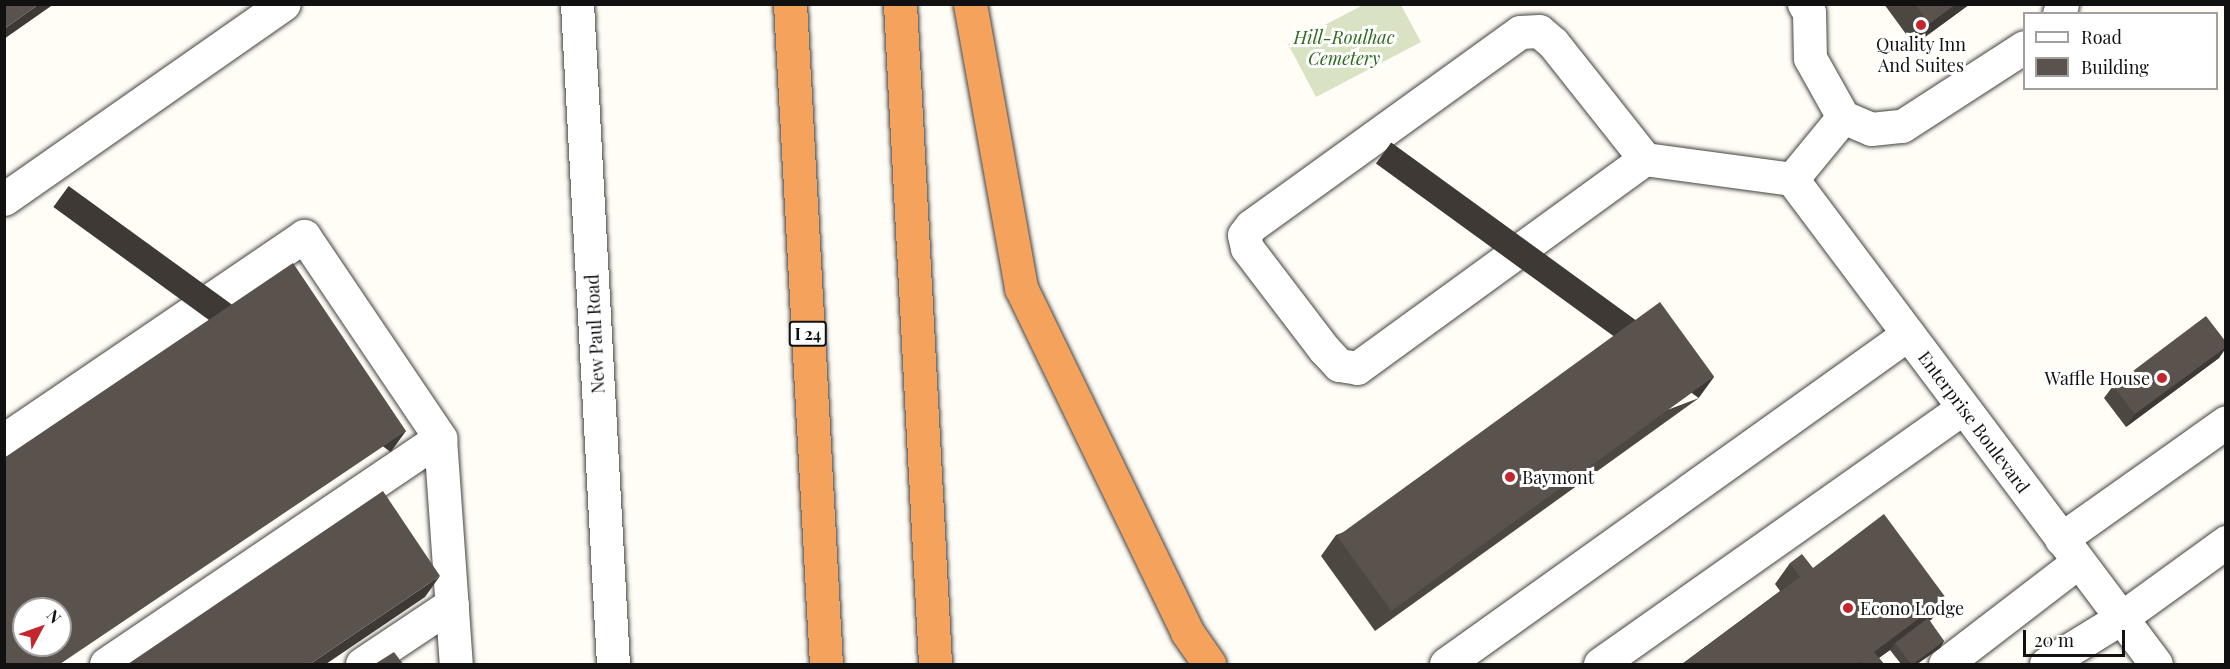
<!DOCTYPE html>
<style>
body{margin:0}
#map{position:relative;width:2230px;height:669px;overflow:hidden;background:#fffdf5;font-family:"Playfair Display",serif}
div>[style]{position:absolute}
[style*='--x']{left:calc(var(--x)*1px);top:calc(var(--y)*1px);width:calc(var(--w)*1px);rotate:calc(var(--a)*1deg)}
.cemetery>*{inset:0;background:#d9e3c4}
.roads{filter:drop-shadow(0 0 2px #444) drop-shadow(0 0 2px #444)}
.minor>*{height:33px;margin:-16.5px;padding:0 16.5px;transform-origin:16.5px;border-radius:16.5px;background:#fff}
.highway>*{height:33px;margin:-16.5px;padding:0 16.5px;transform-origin:16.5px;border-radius:16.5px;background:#f5a25d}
.wall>*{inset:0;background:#4d4742}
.shaded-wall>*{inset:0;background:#3f3936;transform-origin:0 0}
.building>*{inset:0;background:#5a524d;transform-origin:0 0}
.dots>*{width:16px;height:16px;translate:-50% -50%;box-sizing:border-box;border:3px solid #fff;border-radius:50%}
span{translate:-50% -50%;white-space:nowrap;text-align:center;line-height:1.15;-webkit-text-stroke:6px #fff;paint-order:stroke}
.shield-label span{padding:2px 4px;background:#fff;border:2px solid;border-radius:4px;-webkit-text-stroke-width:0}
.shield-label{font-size:16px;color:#111;font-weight:700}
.park-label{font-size:18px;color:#2f6b1f;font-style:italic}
.poi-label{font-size:18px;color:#111}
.right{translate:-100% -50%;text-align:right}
.left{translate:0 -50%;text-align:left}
.street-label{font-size:18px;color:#111}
.frame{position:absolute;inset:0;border:6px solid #111;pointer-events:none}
.legend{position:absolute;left:2023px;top:12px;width:195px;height:78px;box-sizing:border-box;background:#fff;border:2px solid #a0a0a0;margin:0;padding:8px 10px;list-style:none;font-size:18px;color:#111}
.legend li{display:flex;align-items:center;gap:12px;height:30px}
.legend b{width:30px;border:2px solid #a0a0a0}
.north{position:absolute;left:12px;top:597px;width:60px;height:60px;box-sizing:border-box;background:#fff;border:2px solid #a0a0a0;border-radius:50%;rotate:49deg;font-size:16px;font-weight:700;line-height:24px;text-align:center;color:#111}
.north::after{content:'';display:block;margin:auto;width:21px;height:27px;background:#c4262e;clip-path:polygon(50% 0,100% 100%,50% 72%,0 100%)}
.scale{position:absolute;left:2023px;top:630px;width:102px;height:27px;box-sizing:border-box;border:3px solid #111;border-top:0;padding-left:8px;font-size:18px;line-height:21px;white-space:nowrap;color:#111;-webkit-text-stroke:4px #fff;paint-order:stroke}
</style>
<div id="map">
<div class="cemetery">
<div style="clip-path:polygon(1365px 4px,1401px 5px,1421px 42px,1316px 97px,1288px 44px)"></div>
</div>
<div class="roads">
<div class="minor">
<div style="--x:577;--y:4;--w:661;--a:86.88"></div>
<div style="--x:1804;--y:4;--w:9;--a:58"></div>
<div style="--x:1809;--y:12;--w:46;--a:88.8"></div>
<div style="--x:1810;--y:58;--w:68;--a:60.8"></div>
<div style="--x:1843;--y:117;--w:30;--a:23"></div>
<div style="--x:1871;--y:129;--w:31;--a:-6"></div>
<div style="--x:1902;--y:126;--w:145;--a:-32.9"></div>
<div style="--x:2059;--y:14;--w:10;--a:-73"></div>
<div style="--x:1645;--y:159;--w:148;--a:-128.4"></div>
<div style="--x:1553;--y:43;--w:18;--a:-139"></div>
<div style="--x:1539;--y:31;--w:19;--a:177"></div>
<div style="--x:1520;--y:32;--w:332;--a:144.2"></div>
<div style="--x:1251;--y:226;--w:11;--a:128"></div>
<div style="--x:1244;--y:235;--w:13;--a:77"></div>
<div style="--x:1247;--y:248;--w:127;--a:52.7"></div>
<div style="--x:1324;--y:349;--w:22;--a:47"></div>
<div style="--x:1339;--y:365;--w:18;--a:9"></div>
<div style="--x:1357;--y:368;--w:356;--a:-36"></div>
<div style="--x:1645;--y:159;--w:148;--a:7.7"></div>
<div style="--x:1792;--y:179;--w:606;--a:53.11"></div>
<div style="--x:1792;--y:179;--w:80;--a:-50.6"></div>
<div style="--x:4;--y:199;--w:341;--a:-34.9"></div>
<div style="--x:4;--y:440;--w:363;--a:-34.2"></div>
<div style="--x:304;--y:236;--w:244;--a:56"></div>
<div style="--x:440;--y:438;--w:227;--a:86"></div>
<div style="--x:2061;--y:539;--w:202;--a:-35.3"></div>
<div style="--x:106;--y:664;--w:403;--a:-34.1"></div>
<div style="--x:362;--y:664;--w:108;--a:-33.7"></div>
<div style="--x:1446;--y:664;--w:568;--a:-35.54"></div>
<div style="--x:1600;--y:664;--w:444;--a:-35.2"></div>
<div style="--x:1945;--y:664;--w:168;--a:-37.5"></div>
<div style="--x:2046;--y:664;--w:88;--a:-31.5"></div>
<div style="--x:2121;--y:618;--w:130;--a:-35.9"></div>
</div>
<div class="highway">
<div style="--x:790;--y:4;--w:661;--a:86.88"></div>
<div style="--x:900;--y:4;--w:661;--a:86.96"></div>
<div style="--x:970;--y:4;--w:289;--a:79.8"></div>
<div style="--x:1021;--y:288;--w:382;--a:64.2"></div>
<div style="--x:1187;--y:632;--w:39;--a:55"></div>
</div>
</div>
<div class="wall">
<div style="clip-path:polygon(1884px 4px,1970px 4px,1914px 45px)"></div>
<div style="clip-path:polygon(2226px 342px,2226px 348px,2219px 358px,2126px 427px,2104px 398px,2113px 386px)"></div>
<div style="clip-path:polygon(1699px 398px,1375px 631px,1321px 556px,1336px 535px)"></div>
<div style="clip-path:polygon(1790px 563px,1813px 568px,1932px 619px,1929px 621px,1944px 641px,1940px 648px,1917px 664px,1901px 664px,1890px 650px,1879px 658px,1884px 664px,1682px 664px,1780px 591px,1775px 584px)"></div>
</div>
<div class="shaded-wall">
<div style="clip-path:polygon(39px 4px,54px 4px,4px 39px,4px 29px)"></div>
<div style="clip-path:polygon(1956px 4px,1970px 4px,1914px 45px,1929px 24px)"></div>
<div style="clip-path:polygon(2226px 347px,2219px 358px,2126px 427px,2135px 414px)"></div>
<div style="left:1714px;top:377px;width:26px;height:399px;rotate:126deg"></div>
<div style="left:406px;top:431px;width:26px;height:417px;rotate:126deg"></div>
<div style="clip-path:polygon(440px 576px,425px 597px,326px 664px,310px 664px)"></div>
<div style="clip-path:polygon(1946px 598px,1932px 619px,1897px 645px,1895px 643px,1890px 650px,1870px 664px,1874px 652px)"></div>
<div style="clip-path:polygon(1944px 641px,1940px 648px,1917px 664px,1913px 664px)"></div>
</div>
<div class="building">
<div style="clip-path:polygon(4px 4px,39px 4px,4px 29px)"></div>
<div style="clip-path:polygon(1915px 4px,1956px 4px,1929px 24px)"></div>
<div style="clip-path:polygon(evenodd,293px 263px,406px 431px,60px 664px,4px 664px,4px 458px,293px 263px,24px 609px,60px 609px,60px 645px,24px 645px,24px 609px)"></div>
<div style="left:1660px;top:302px;width:92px;height:399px;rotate:54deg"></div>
<div style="clip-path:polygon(2206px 316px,2226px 342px,2226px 347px,2135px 414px,2113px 386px)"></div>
<div style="clip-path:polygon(383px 491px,440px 576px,310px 664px,128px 664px)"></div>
<div style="clip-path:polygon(1884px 514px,1946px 598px,1874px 652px,1884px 664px,1864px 664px,1861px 661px,1856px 664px,1682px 664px,1800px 577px,1790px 563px,1802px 554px,1813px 568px)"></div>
<div style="clip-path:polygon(1928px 618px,1944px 641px,1913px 664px,1911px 664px,1895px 643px)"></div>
<div style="clip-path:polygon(394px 652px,403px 664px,375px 664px)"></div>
</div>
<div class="dots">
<div style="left:1921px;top:25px;background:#c4262e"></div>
<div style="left:2162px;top:378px;background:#c4262e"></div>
<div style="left:1510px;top:477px;background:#c4262e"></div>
<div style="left:1848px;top:608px;background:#c4262e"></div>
</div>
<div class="shield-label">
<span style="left:808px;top:334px">I 24</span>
</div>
<div class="park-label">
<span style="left:1344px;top:48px">Hill-Roulhac<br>Cemetery</span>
</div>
<div class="poi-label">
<span style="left:1921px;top:55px">Quality Inn<br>And Suites</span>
<span class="right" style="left:2150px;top:378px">Waffle House</span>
<span class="left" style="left:1522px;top:477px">Baymont</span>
<span class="left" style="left:1860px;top:608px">Econo Lodge</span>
</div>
<div class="street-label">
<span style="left:595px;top:334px;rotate:-93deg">New Paul Road</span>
<span style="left:1974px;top:422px;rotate:53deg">Enterprise Boulevard</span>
</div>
<div class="frame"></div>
<ul class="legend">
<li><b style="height:8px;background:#fff"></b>Road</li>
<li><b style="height:16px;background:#5a524d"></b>Building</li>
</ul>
<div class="north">N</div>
<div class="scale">20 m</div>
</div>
